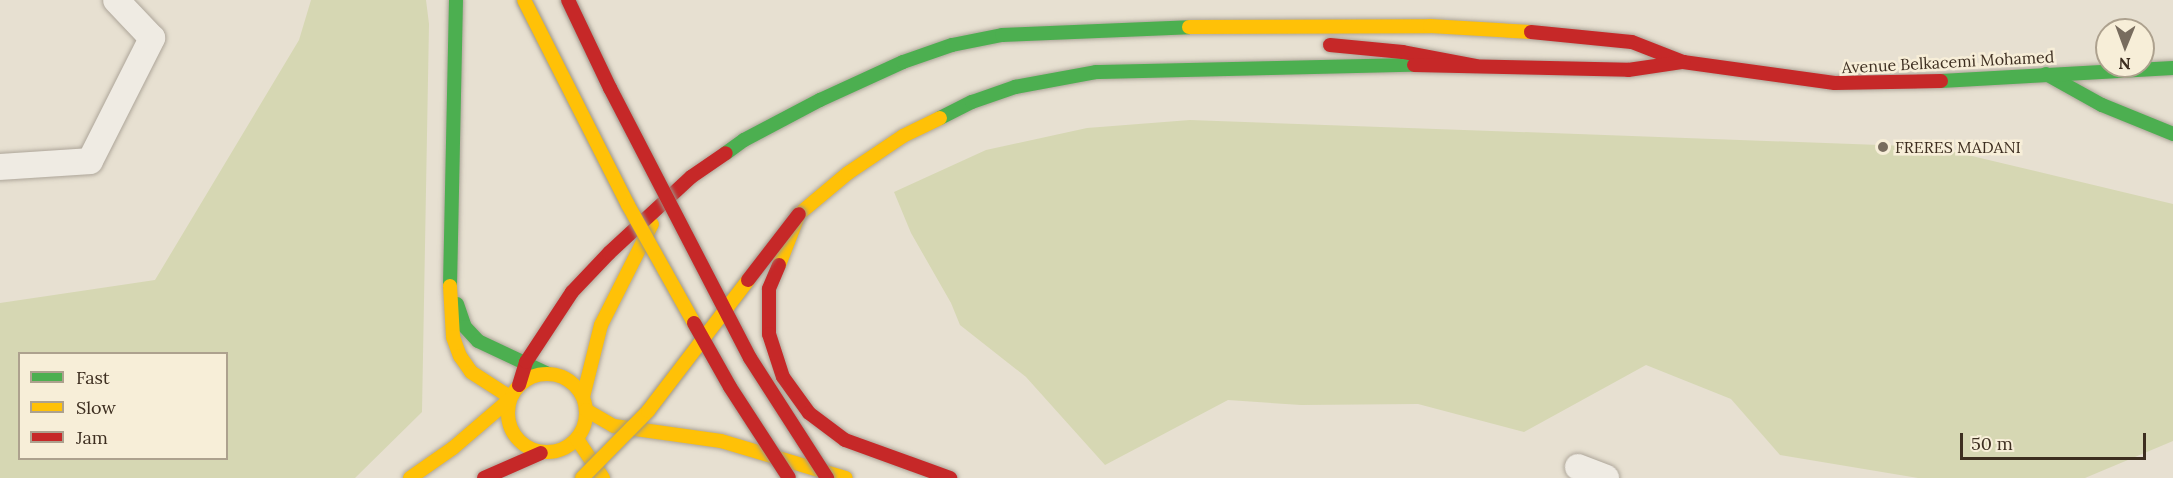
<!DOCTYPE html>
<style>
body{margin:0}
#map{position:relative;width:2173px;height:478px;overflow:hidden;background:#e7e0d1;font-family:Lora,serif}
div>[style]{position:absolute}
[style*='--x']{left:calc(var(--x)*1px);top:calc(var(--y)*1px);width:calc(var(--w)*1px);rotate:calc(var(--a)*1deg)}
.green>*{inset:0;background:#d6d7b3}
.roads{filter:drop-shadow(0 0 2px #ada599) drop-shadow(0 0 2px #ada599)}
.street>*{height:26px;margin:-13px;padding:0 13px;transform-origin:13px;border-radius:13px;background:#efebe3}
.fast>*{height:14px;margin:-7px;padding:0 7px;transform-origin:7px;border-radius:7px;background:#4caf50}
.slow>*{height:14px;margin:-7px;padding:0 7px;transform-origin:7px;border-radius:7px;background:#ffc107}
.slow>.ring{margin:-7px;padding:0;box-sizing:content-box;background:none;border:14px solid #ffc107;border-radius:50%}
.jam>*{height:14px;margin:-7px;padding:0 7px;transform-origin:7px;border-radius:7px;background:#c62828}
.bridges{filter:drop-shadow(0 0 2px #9c958a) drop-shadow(0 0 2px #9c958a)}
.slow-bridge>*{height:14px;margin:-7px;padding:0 7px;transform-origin:7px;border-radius:7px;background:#ffc107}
.jam-bridge>*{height:14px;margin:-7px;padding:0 7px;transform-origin:7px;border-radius:7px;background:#c62828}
.dots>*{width:16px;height:16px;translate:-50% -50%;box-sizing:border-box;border:3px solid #f7eed8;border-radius:50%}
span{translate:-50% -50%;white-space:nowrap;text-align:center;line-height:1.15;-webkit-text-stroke:5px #f7eed8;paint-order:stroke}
.street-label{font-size:16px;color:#3d2e20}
.poi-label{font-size:16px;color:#3d2e20}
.left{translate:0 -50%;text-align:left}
.legend{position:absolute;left:18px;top:352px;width:210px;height:108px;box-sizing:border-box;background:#f7eed8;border:2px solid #ada18e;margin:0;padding:8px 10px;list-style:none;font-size:18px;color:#3d2e20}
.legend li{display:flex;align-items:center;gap:12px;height:30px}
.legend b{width:30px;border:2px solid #ada18e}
.north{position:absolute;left:2095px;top:18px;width:60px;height:60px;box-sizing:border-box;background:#f7eed8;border:2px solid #ada18e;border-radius:50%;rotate:181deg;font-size:16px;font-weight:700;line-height:24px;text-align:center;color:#3d2e20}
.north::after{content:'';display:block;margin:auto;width:21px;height:27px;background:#786c5e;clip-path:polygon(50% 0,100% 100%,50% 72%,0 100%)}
.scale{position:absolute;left:1960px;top:433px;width:186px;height:27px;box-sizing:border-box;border:3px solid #3d2e20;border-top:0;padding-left:8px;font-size:18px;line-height:21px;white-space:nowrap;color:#3d2e20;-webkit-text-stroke:4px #f7eed8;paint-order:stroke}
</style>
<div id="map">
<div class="green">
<div style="clip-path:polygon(evenodd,311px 0,426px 0,429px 24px,422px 412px,355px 478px,0 478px,0 303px,155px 280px,299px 40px,311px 0,20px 354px,226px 354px,226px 458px,20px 458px,20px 354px)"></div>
<div style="clip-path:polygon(1190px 120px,1934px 147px,2173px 204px,2173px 441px,2085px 478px,1918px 478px,1780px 455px,1731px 399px,1646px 365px,1524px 432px,1418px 404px,1301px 405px,1228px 400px,1105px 465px,1026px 377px,960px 325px,951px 303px,911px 233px,894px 192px,986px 150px,1087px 128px)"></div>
</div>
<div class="roads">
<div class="street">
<div style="--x:0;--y:167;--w:90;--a:-3.8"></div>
<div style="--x:90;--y:161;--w:138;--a:-63.2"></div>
<div style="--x:152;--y:38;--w:52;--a:-133.5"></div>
<div style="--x:1578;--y:467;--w:30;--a:21"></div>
</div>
<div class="fast">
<div style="--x:2046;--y:74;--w:64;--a:29"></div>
<div style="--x:2102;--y:105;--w:77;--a:22.2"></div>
<div style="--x:1941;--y:81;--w:232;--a:-3.2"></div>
<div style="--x:940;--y:118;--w:36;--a:-27"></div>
<div style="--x:972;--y:102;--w:46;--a:-19.2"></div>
<div style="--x:1015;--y:87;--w:82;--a:-10.5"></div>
<div style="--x:1096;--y:72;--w:318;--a:-1.3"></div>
<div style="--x:726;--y:153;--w:22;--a:-36"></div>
<div style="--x:744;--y:140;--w:86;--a:-27.8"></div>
<div style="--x:820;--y:100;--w:91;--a:-24.6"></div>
<div style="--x:903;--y:62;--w:52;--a:-19.1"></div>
<div style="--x:952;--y:45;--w:51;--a:-11.3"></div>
<div style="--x:1002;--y:35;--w:187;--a:-2.4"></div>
<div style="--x:450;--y:286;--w:286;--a:-88.8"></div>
<div style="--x:457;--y:304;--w:24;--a:71"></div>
<div style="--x:465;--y:327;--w:19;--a:47"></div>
<div style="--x:478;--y:341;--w:77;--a:25.2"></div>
</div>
<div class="slow">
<div style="--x:1189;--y:27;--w:241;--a:-0.2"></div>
<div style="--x:1430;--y:26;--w:101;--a:3.4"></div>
<div style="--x:779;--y:265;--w:55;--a:-68.6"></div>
<div style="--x:799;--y:214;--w:64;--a:-39.9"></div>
<div style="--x:848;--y:173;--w:66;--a:-33.9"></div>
<div style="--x:903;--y:136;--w:41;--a:-25.9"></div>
<div style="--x:450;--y:286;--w:51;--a:86.6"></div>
<div style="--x:453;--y:337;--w:20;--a:70"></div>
<div style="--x:460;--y:356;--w:19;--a:55"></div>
<div style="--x:471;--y:372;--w:46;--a:32.7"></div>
<div class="ring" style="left:508px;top:374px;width:64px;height:64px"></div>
<div style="--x:583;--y:397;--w:74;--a:-76"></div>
<div style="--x:601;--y:325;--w:113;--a:-63.2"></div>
<div style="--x:586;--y:410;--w:32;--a:30"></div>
<div style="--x:614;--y:426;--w:108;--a:8"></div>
<div style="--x:721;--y:441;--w:130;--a:16.5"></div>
<div style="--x:577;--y:439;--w:47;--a:56.3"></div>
<div style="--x:410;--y:478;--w:52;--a:-34.9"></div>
<div style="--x:453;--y:448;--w:74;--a:-40.6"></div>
</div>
<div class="jam">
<div style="--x:1531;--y:32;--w:101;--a:5.7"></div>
<div style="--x:1632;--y:42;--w:55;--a:21.4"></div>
<div style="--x:1683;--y:62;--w:153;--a:7.9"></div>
<div style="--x:1835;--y:83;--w:106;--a:-1.1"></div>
<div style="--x:1330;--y:45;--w:73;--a:5.5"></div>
<div style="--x:1403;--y:52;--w:74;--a:10.9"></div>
<div style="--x:1414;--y:65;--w:214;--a:1.3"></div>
<div style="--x:1628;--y:70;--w:56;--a:-8.3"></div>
<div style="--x:779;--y:265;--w:26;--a:113"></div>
<div style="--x:769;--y:289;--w:45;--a:90"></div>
<div style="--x:769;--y:334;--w:45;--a:72"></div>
<div style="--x:783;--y:377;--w:44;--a:54.2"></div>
<div style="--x:809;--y:413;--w:45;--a:36.9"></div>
<div style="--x:845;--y:440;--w:112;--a:19.9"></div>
<div style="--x:519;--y:385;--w:24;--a:-73"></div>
<div style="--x:526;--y:362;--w:84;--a:-56.7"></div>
<div style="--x:572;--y:292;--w:54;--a:-46.5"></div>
<div style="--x:609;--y:253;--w:112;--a:-42.8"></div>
<div style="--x:691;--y:177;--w:42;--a:-34.4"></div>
<div style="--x:484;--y:478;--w:62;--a:-23.7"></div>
</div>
</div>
<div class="bridges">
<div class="slow-bridge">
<div style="--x:524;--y:0;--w:230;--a:63.1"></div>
<div style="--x:628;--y:205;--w:135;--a:60.8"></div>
<div style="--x:582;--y:478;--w:94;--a:-45.4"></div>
<div style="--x:648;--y:411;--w:165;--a:-52.6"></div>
</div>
<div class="jam-bridge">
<div style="--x:568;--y:0;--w:98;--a:64.5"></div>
<div style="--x:610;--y:88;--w:304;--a:62.6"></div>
<div style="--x:750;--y:358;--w:143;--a:57.3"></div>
<div style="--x:748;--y:280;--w:83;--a:-52.3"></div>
<div style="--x:694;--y:323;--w:73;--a:60.6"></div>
<div style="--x:730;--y:387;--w:108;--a:57"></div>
</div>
</div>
<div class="dots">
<div style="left:1883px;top:147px;background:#786c5e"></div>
</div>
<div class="street-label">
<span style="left:1948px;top:62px;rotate:-3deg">Avenue Belkacemi Mohamed</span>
</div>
<div class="poi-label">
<span class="left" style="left:1895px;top:147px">FRERES MADANI</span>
</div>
<ul class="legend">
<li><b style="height:8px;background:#4caf50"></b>Fast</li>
<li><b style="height:8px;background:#ffc107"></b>Slow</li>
<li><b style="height:8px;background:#c62828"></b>Jam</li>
</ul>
<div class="north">N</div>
<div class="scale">50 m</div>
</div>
